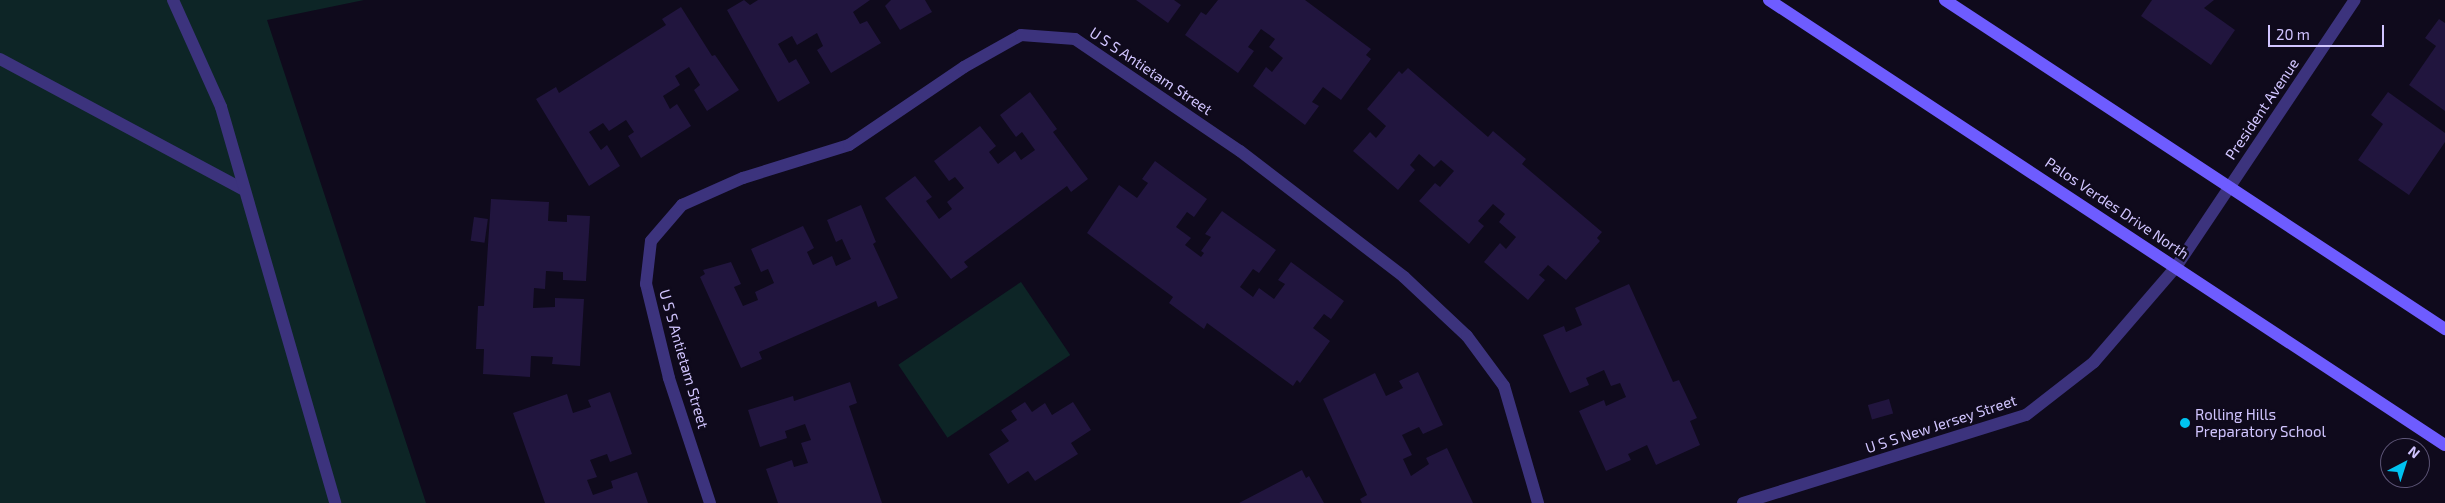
<!DOCTYPE html>
<style>
body{margin:0}
#map{position:relative;width:2445px;height:503px;overflow:hidden;background:#0f0a1c;font-family:"Exo 2",sans-serif}
div>[style]{position:absolute}
[style*='--x']{left:calc(var(--x)*1px);top:calc(var(--y)*1px);width:calc(var(--w)*1px);rotate:calc(var(--a)*1deg)}
.green>*{inset:0;background:#0d2526;transform-origin:0 0}
.building>*{inset:0;background:#21153e;transform-origin:0 0}
.service>*{height:12px;margin:-6px;padding:0 6px;transform-origin:6px;border-radius:6px;background:#3c337d}
.minor>*{height:12px;margin:-6px;padding:0 6px;transform-origin:6px;border-radius:6px;background:#3c337d}
.secondary>*{height:12px;margin:-6px;padding:0 6px;transform-origin:6px;border-radius:6px;background:#6e5cff}
.dots>*{width:14px;height:14px;translate:-50% -50%;box-sizing:border-box;border:2px solid #0f0a1c;border-radius:50%}
span{translate:-50% -50%;white-space:nowrap;text-align:center;line-height:1.15;-webkit-text-stroke:4.5px #0f0a1c;paint-order:stroke}
.street-label{font-size:15px;color:#d1c5ff}
.poi-label{font-size:15px;color:#d1c5ff}
.left{translate:0 -50%;text-align:left}
.north{position:absolute;left:2380px;top:438px;width:50px;height:50px;box-sizing:border-box;background:#0f0a1c;border:1px solid #5d5577;border-radius:50%;rotate:40deg;font-size:14px;font-weight:700;line-height:20px;text-align:center;color:#d1c5ff}
.north::after{content:'';display:block;margin:auto;width:18px;height:22px;background:#00c3f0;clip-path:polygon(50% 0,100% 100%,50% 72%,0 100%)}
.scale{position:absolute;left:2268px;top:25px;width:116px;height:22px;box-sizing:border-box;border:2px solid #d1c5ff;border-top:0;padding-left:6px;font-size:15px;line-height:18px;white-space:nowrap;color:#d1c5ff;-webkit-text-stroke:4px #0f0a1c;paint-order:stroke}
</style>
<div id="map">
<div class="green">
<div style="clip-path:polygon(0 0,364px 0,267px 20px,426px 503px,0 503px)"></div>
<div style="left:1021px;top:282px;width:88px;height:148px;rotate:56deg"></div>
</div>
<div class="building">
<div style="clip-path:polygon(744px 0,750px 5px,758px 0,870px 0,853px 12px,860px 24px,867px 21px,881px 43px,831px 73px,817px 50px,823px 46px,817px 33px,797px 45px,792px 36px,778px 44px,789px 63px,796px 59px,810px 83px,778px 102px,727px 10px)"></div>
<div style="clip-path:polygon(891px 0,925px 0,932px 12px,900px 30px,885px 6px)"></div>
<div style="clip-path:polygon(1136px 0,1174px 0,1181px 5px,1168px 23px)"></div>
<div style="clip-path:polygon(1218px 0,1305px 0,1371px 49px,1366px 55px,1371px 59px,1341px 100px,1323px 87px,1312px 102px,1319px 106px,1305px 125px,1253px 86px,1266px 67px,1272px 72px,1283px 58px,1269px 47px,1275px 39px,1261px 29px,1248px 47px,1254px 51px,1238px 73px,1185px 35px,1201px 12px,1206px 15px)"></div>
<div style="clip-path:polygon(2152px 0,2214px 0,2204px 8px,2235px 30px,2211px 65px,2141px 16px)"></div>
<div style="clip-path:polygon(681px 7px,712px 56px,715px 55px,739px 90px,707px 111px,694px 90px,700px 85px,689px 67px,675px 76px,680px 85px,663px 96px,670px 109px,677px 104px,691px 126px,641px 158px,628px 136px,634px 132px,626px 120px,609px 131px,603px 123px,589px 132px,601px 150px,607px 145px,620px 166px,589px 186px,536px 99px,556px 87px,559px 93px,666px 25px,662px 19px)"></div>
<div style="clip-path:polygon(2439px 19px,2445px 23px,2445px 111px,2409px 85px,2436px 46px,2425px 38px)"></div>
<div style="clip-path:polygon(1408px 68px,1488px 137px,1493px 131px,1526px 159px,1522px 164px,1602px 232px,1597px 238px,1600px 241px,1566px 280px,1548px 265px,1539px 275px,1545px 280px,1528px 300px,1484px 262px,1500px 243px,1506px 249px,1516px 237px,1499px 222px,1505px 214px,1493px 204px,1478px 221px,1484px 226px,1469px 244px,1419px 201px,1435px 183px,1440px 187px,1454px 171px,1441px 160px,1434px 167px,1419px 154px,1410px 165px,1415px 170px,1398px 190px,1353px 151px,1370px 132px,1376px 138px,1386px 126px,1367px 109px,1399px 71px,1402px 74px)"></div>
<div style="clip-path:polygon(1030px 92px,1057px 129px,1053px 132px,1088px 179px,1071px 192px,1067px 186px,964px 262px,968px 267px,951px 279px,885px 198px,915px 176px,932px 197px,926px 201px,939px 219px,952px 209px,947px 202px,964px 188px,955px 177px,949px 181px,934px 161px,980px 126px,996px 146px,989px 152px,998px 164px,1015px 151px,1021px 160px,1035px 150px,1022px 132px,1016px 137px,1000px 115px)"></div>
<div style="clip-path:polygon(2388px 92px,2445px 133px,2445px 142px,2409px 195px,2358px 160px,2383px 124px,2371px 115px)"></div>
<div style="clip-path:polygon(1155px 161px,1207px 199px,1194px 217px,1187px 212px,1176px 227px,1191px 238px,1185px 245px,1201px 257px,1204px 253px,1201px 251px,1211px 237px,1205px 234px,1222px 211px,1276px 250px,1259px 273px,1253px 269px,1240px 287px,1253px 297px,1259px 288px,1274px 299px,1285px 284px,1278px 280px,1291px 262px,1344px 301px,1331px 319px,1324px 314px,1313px 328px,1330px 341px,1300px 383px,1297px 380px,1293px 386px,1207px 323px,1204px 329px,1169px 303px,1173px 297px,1087px 233px,1119px 185px,1137px 198px,1148px 183px,1142px 179px)"></div>
<div style="clip-path:polygon(491px 199px,549px 202px,548px 221px,567px 222px,567px 215px,590px 216px,586px 281px,563px 280px,563px 272px,546px 271px,545px 289px,534px 288px,533px 308px,555px 307px,555px 298px,584px 299px,580px 366px,552px 364px,553px 357px,531px 356px,530px 377px,483px 374px,484px 349px,476px 349px,478px 306px,484px 306px)"></div>
<div style="clip-path:polygon(861px 205px,876px 242px,873px 244px,898px 298px,878px 307px,876px 301px,759px 352px,762px 359px,741px 368px,700px 277px,705px 274px,703px 270px,731px 262px,741px 284px,734px 287px,743px 306px,758px 300px,755px 292px,774px 283px,768px 269px,761px 272px,751px 249px,803px 226px,814px 248px,807px 252px,813px 265px,832px 256px,836px 266px,851px 259px,842px 239px,836px 242px,827px 220px)"></div>
<div style="left:474px;top:217px;width:14px;height:24px;rotate:8deg"></div>
<div style="clip-path:polygon(1629px 284px,1673px 382px,1679px 380px,1697px 418px,1690px 421px,1700px 445px,1656px 465px,1647px 445px,1628px 454px,1631px 460px,1606px 471px,1579px 411px,1604px 400px,1606px 406px,1626px 397px,1620px 383px,1611px 386px,1604px 370px,1586px 378px,1589px 385px,1570px 393px,1543px 335px,1564px 326px,1566px 332px,1582px 325px,1575px 308px)"></div>
<div style="clip-path:polygon(1418px 372px,1443px 425px,1423px 434px,1419px 427px,1402px 435px,1412px 455px,1403px 459px,1411px 476px,1429px 464px,1426px 458px,1447px 448px,1473px 503px,1362px 503px,1360px 499px,1367px 495px,1323px 399px,1375px 373px,1386px 396px,1403px 388px,1399px 381px)"></div>
<div style="clip-path:polygon(850px 382px,857px 403px,849px 406px,882px 503px,778px 503px,766px 469px,792px 460px,794px 467px,808px 463px,801px 443px,811px 440px,805px 424px,785px 431px,787px 438px,760px 447px,748px 410px,793px 396px,794px 401px)"></div>
<div style="clip-path:polygon(610px 392px,632px 454px,610px 462px,607px 454px,590px 460px,597px 477px,587px 480px,593px 495px,613px 488px,611px 481px,637px 472px,648px 503px,545px 503px,513px 413px,567px 394px,573px 413px,591px 407px,588px 400px)"></div>
<div style="left:1889px;top:399px;width:15px;height:22px;rotate:74deg"></div>
<div style="clip-path:polygon(1025px 402px,1032px 412px,1045px 403px,1052px 415px,1073px 402px,1091px 430px,1071px 443px,1078px 454px,1035px 481px,1028px 471px,1008px 484px,989px 454px,1009px 441px,1001px 430px,1017px 420px,1011px 411px)"></div>
<div style="clip-path:polygon(1302px 470px,1306px 478px,1309px 476px,1324px 503px,1239px 503px)"></div>
</div>
<div class="service">
<div style="--x:0;--y:59;--w:277;--a:28.2"></div>
</div>
<div class="minor">
<div style="--x:173;--y:0;--w:117;--a:65.8"></div>
<div style="--x:221;--y:107;--w:412;--a:73.9"></div>
<div style="--x:710;--y:503;--w:132;--a:-108.2"></div>
<div style="--x:669;--y:378;--w:97;--a:-103.7"></div>
<div style="--x:646;--y:284;--w:43;--a:-83.4"></div>
<div style="--x:651;--y:241;--w:48;--a:-49.3"></div>
<div style="--x:682;--y:205;--w:67;--a:-23.9"></div>
<div style="--x:743;--y:178;--w:111;--a:-17.3"></div>
<div style="--x:849;--y:145;--w:139;--a:-34.1"></div>
<div style="--x:964;--y:67;--w:65;--a:-29.3"></div>
<div style="--x:1021;--y:35;--w:54;--a:4.2"></div>
<div style="--x:1075;--y:39;--w:199;--a:34.2"></div>
<div style="--x:1240;--y:151;--w:207;--a:37.5"></div>
<div style="--x:1404;--y:277;--w:86;--a:43.1"></div>
<div style="--x:1467;--y:336;--w:62;--a:53.5"></div>
<div style="--x:1504;--y:386;--w:122;--a:73.8"></div>
<div style="--x:1743;--y:503;--w:296;--a:-17.3"></div>
<div style="--x:2026;--y:415;--w:86;--a:-37.9"></div>
<div style="--x:2094;--y:362;--w:125;--a:-49.2"></div>
<div style="--x:2176;--y:267;--w:321;--a:-56.2"></div>
</div>
<div class="secondary">
<div style="--x:1769;--y:0;--w:809;--a:33.36"></div>
<div style="--x:1945;--y:0;--w:599;--a:33.34"></div>
</div>
<div class="dots">
<div style="left:2185px;top:423px;background:#00c3f0"></div>
</div>
<div class="street-label">
<span style="left:1151px;top:71px;rotate:34deg">U S S Antietam Street</span>
<span style="left:2262px;top:109px;rotate:-56deg">President Avenue</span>
<span style="left:2117px;top:208px;rotate:34deg">Palos Verdes Drive North</span>
<span style="left:684px;top:359px;rotate:74deg">U S S Antietam Street</span>
<span style="left:1941px;top:424px;rotate:-18deg">U S S New Jersey Street</span>
</div>
<div class="poi-label">
<span class="left" style="left:2195px;top:423px">Rolling Hills<br>Preparatory School</span>
</div>
<div class="north">N</div>
<div class="scale">20 m</div>
</div>
